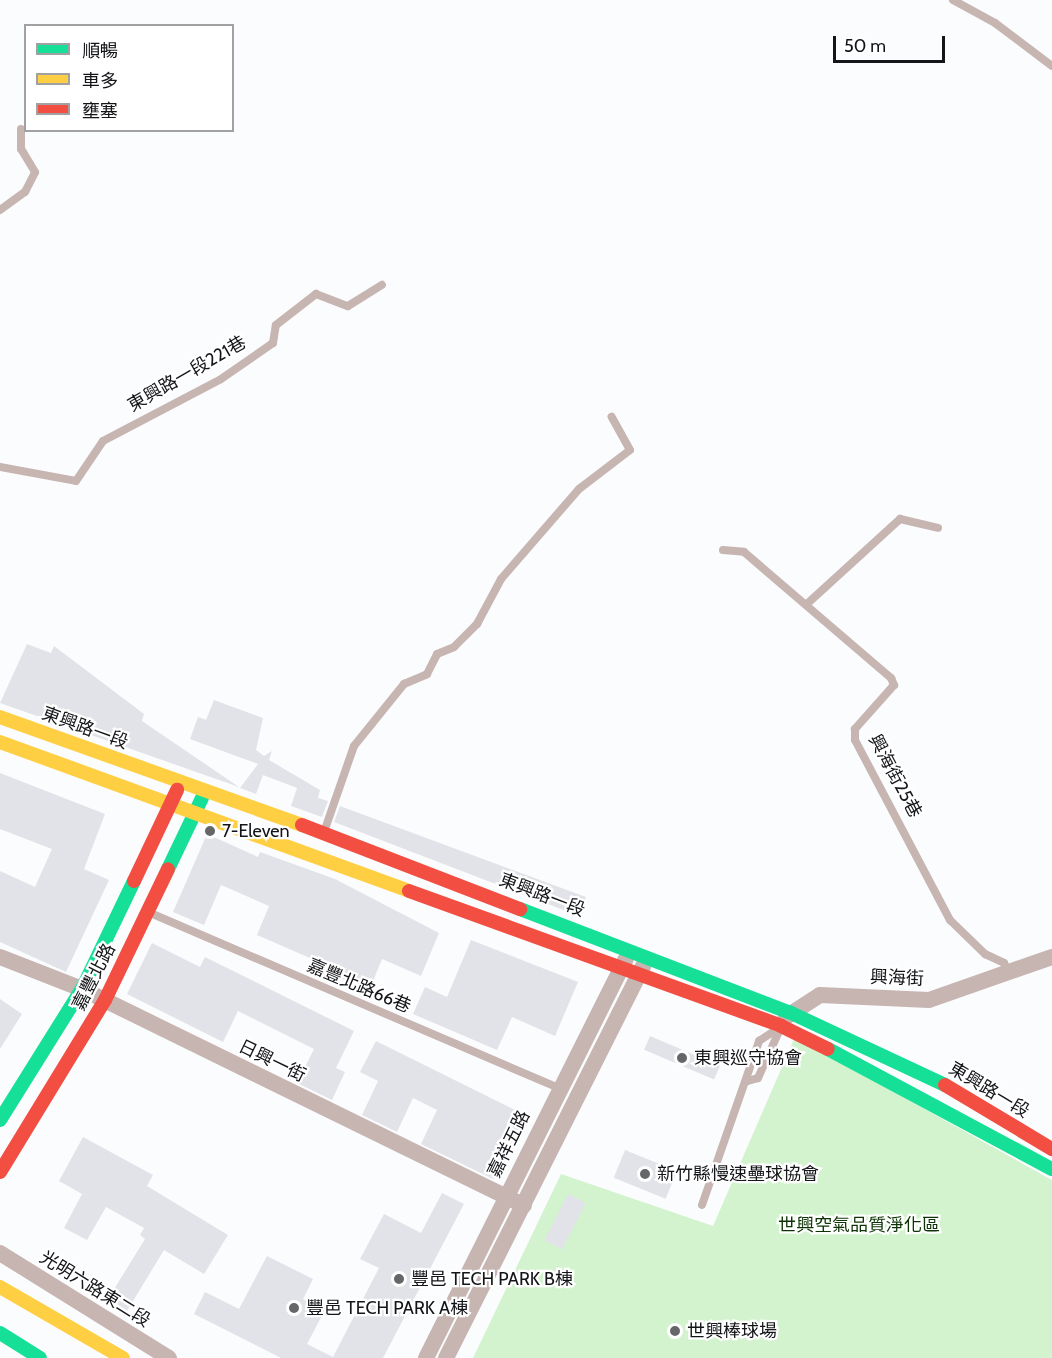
<!DOCTYPE html>
<meta charset="utf-8">
<style>
body{margin:0}
#map{position:relative;width:1052px;height:1358px;overflow:hidden;background:#fbfcfe;font-family:Cabin,"Noto Sans TC",sans-serif}
div>[style]{position:absolute}
[style*='--x']{left:calc(var(--x)*1px);top:calc(var(--y)*1px);width:calc(var(--w)*1px);rotate:calc(var(--a)*1deg)}
.green>*{inset:0;background:#d3f3ce}
.building>*{inset:0;background:#e2e3e8;transform-origin:0 0}
.lane>*{height:8px;margin:-4px;padding:0 4px;transform-origin:4px;border-radius:4px;background:#c7b5b2}
.street>*{height:16px;margin:-8px;padding:0 8px;transform-origin:8px;border-radius:8px;background:#c7b5b2}
.fast>*{height:14px;margin:-7px;padding:0 7px;transform-origin:7px;border-radius:7px;background:#16e098}
.slow>*{height:14px;margin:-7px;padding:0 7px;transform-origin:7px;border-radius:7px;background:#ffcf43}
.jam>*{height:14px;margin:-7px;padding:0 7px;transform-origin:7px;border-radius:7px;background:#f24e42}
.dots>*{width:16px;height:16px;translate:-50% -50%;box-sizing:border-box;border:3px solid #fff;border-radius:50%}
span{translate:-50% -50%;white-space:nowrap;text-align:center;line-height:1.15;-webkit-text-stroke:4.5px #fff;paint-order:stroke}
.street-label{font-size:18px;color:#141518}
.poi-label{font-size:18px;color:#141518}
.left{translate:0 -50%;text-align:left}
.park-label{font-size:18px;color:#0e3405}
.legend{position:absolute;left:24px;top:24px;width:210px;height:108px;box-sizing:border-box;background:#fff;border:2px solid #a1a1a3;margin:0;padding:8px 10px;list-style:none;font-size:18px;color:#141518}
.legend li{display:flex;align-items:center;gap:12px;height:30px}
.legend b{width:30px;border:2px solid #a1a1a3}
.scale{position:absolute;left:833px;top:36px;width:112px;height:27px;box-sizing:border-box;border:3px solid #141518;border-top:0;padding-left:8px;font-size:18px;line-height:21px;white-space:nowrap;color:#141518;-webkit-text-stroke:4px #fff;paint-order:stroke}
</style>
<div id="map">
<div class="green">
<div style="clip-path:polygon(795px 1037px,1052px 1180px,1052px 1358px,473px 1358px,561px 1174px,713px 1226px)"></div>
</div>
<div class="building">
<div style="clip-path:polygon(27px 644px,51px 653px,54px 646px,144px 714px,142px 721px,239px 787px,0 703px)"></div>
<div style="clip-path:polygon(214px 700px,263px 718px,256px 750px,264px 756px,272px 751px,269px 760px,320px 790px,318px 798px,328px 801px,322px 817px,291px 806px,297px 788px,263px 775px,256px 794px,240px 788px,258px 764px,190px 739px,198px 717px,206px 720px)"></div>
<div style="clip-path:polygon(0 773px,105px 814px,84px 869px,109px 880px,66px 972px,0 942px,0 871px,35px 887px,52px 849px,0 829px)"></div>
<div style="clip-path:polygon(340px 806px,586px 897px,579px 916px,334px 822px)"></div>
<div style="clip-path:polygon(207px 834px,258px 857px,260px 852px,335px 879px,439px 933px,421px 976px,382px 959px,369px 991px,347px 982px,319px 962px,257px 935px,269px 906px,221px 885px,204px 925px,173px 912px)"></div>
<div style="clip-path:polygon(471px 940px,578px 982px,555px 1036px,512px 1017px,497px 1050px,413px 1014px,425px 987px,447px 997px)"></div>
<div style="clip-path:polygon(152px 943px,200px 967px,205px 957px,354px 1031px,336px 1068px,345px 1072px,332px 1100px,297px 1083px,314px 1049px,238px 1011px,223px 1042px,127px 994px)"></div>
<div style="clip-path:polygon(0 999px,22px 1014px,0 1049px)"></div>
<div style="left:650px;top:1036px;width:76px;height:15px;rotate:23deg"></div>
<div style="clip-path:polygon(376px 1041px,525px 1115px,493px 1179px,421px 1144px,437px 1110px,413px 1098px,397px 1132px,362px 1115px,378px 1081px,360px 1072px)"></div>
<div style="clip-path:polygon(83px 1137px,153px 1175px,147px 1186px,228px 1235px,204px 1274px,164px 1250px,127px 1311px,108px 1299px,145px 1239px,140px 1235px,144px 1228px,106px 1207px,87px 1240px,64px 1228px,82px 1194px,59px 1181px)"></div>
<div style="left:625px;top:1150px;width:56px;height:30px;rotate:22deg"></div>
<div style="clip-path:polygon(442px 1193px,464px 1204px,383px 1358px,281px 1358px,194px 1314px,205px 1292px,239px 1309px,267px 1256px,313px 1279px,303px 1299px,325px 1310px,307px 1344px,333px 1357px,379px 1268px,360px 1259px,384px 1214px,421px 1233px)"></div>
<div style="left:568px;top:1194px;width:20px;height:52px;rotate:27deg"></div>
</div>
<div class="lane">
<div style="--x:953;--y:0;--w:48;--a:28.7"></div>
<div style="--x:995;--y:23;--w:71;--a:37"></div>
<div style="--x:0;--y:210;--w:31;--a:-36"></div>
<div style="--x:25;--y:192;--w:22;--a:-63"></div>
<div style="--x:35;--y:172;--w:27;--a:-121"></div>
<div style="--x:21;--y:149;--w:20;--a:-90"></div>
<div style="--x:0;--y:467;--w:77;--a:10.4"></div>
<div style="--x:76;--y:481;--w:48;--a:-56"></div>
<div style="--x:103;--y:441;--w:133;--a:-27.7"></div>
<div style="--x:221;--y:379;--w:63;--a:-34.7"></div>
<div style="--x:273;--y:343;--w:18;--a:-81"></div>
<div style="--x:276;--y:325;--w:51;--a:-37.8"></div>
<div style="--x:316;--y:294;--w:34;--a:21"></div>
<div style="--x:348;--y:306;--w:40;--a:-32"></div>
<div style="--x:723;--y:550;--w:21;--a:5"></div>
<div style="--x:744;--y:552;--w:194;--a:40.6"></div>
<div style="--x:891;--y:678;--w:8;--a:67"></div>
<div style="--x:894;--y:685;--w:59;--a:131.6"></div>
<div style="--x:855;--y:729;--w:11;--a:90"></div>
<div style="--x:855;--y:740;--w:204;--a:62.2"></div>
<div style="--x:950;--y:920;--w:49;--a:44.2"></div>
<div style="--x:985;--y:954;--w:21;--a:25"></div>
<div style="--x:1004;--y:963;--w:11;--a:63"></div>
<div style="--x:808;--y:603;--w:125;--a:-42.4"></div>
<div style="--x:900;--y:519;--w:39;--a:13"></div>
<div style="--x:324;--y:832;--w:91;--a:-70.8"></div>
<div style="--x:354;--y:746;--w:80;--a:-51.1"></div>
<div style="--x:404;--y:684;--w:25;--a:-23"></div>
<div style="--x:427;--y:674;--w:22;--a:-63"></div>
<div style="--x:437;--y:654;--w:18;--a:-22"></div>
<div style="--x:454;--y:647;--w:33;--a:-45"></div>
<div style="--x:477;--y:624;--w:51;--a:-61.9"></div>
<div style="--x:501;--y:579;--w:119;--a:-49.1"></div>
<div style="--x:579;--y:489;--w:64;--a:-37.4"></div>
<div style="--x:630;--y:450;--w:38;--a:-119"></div>
<div style="--x:148;--y:912;--w:446;--a:23.2"></div>
<div style="--x:748;--y:1081;--w:10;--a:-17"></div>
<div style="--x:758;--y:1078;--w:56;--a:-65.7"></div>
<div style="--x:702;--y:1205;--w:174;--a:-70.8"></div>
<div style="--x:759;--y:1041;--w:24;--a:-33"></div>
</div>
<div class="street">
<div style="--x:0;--y:957;--w:88;--a:21.3"></div>
<div style="--x:82;--y:989;--w:492;--a:26.1"></div>
<div style="--x:786;--y:1017;--w:40;--a:-32.9"></div>
<div style="--x:820;--y:995;--w:109;--a:2.6"></div>
<div style="--x:929;--y:1000;--w:130;--a:-19.3"></div>
<div style="--x:0;--y:1253;--w:199;--a:31.9"></div>
<div style="--x:426;--y:1358;--w:446;--a:-63.4"></div>
<div style="--x:446;--y:1358;--w:440;--a:-63.3"></div>
</div>
<div class="fast">
<div style="--x:168;--y:869;--w:79;--a:-64.4"></div>
<div style="--x:520;--y:909;--w:288;--a:21"></div>
<div style="--x:789;--y:1012;--w:172;--a:25.1"></div>
<div style="--x:828;--y:1049;--w:254;--a:28.2"></div>
<div style="--x:0;--y:1120;--w:155;--a:-58"></div>
<div style="--x:82;--y:989;--w:120;--a:-64.3"></div>
<div style="--x:0;--y:1333;--w:47;--a:32"></div>
</div>
<div class="slow">
<div style="--x:0;--y:717;--w:321;--a:19.7"></div>
<div style="--x:0;--y:742;--w:435;--a:20"></div>
<div style="--x:0;--y:1287;--w:142;--a:30"></div>
</div>
<div class="jam">
<div style="--x:302;--y:825;--w:234;--a:21.1"></div>
<div style="--x:134;--y:881;--w:101;--a:-64.7"></div>
<div style="--x:409;--y:891;--w:396;--a:19.9"></div>
<div style="--x:781;--y:1026;--w:52;--a:26.1"></div>
<div style="--x:945;--y:1085;--w:125;--a:30.9"></div>
<div style="--x:0;--y:1172;--w:202;--a:-58.6"></div>
<div style="--x:105;--y:1000;--w:145;--a:-64.3"></div>
</div>
<div class="dots">
<div style="left:210px;top:831px;background:#656668"></div>
<div style="left:682px;top:1058px;background:#656668"></div>
<div style="left:645px;top:1174px;background:#656668"></div>
<div style="left:399px;top:1279px;background:#656668"></div>
<div style="left:294px;top:1308px;background:#656668"></div>
<div style="left:675px;top:1331px;background:#656668"></div>
</div>
<div class="street-label">
<span style="left:187px;top:374px;rotate:-30deg">東興路一段221巷</span>
<span style="left:85px;top:728px;rotate:20deg">東興路一段</span>
<span style="left:895px;top:776px;rotate:62deg">興海街25巷</span>
<span style="left:542px;top:895px;rotate:21deg">東興路一段</span>
<span style="left:94px;top:977px;rotate:-63deg">嘉豐北路</span>
<span style="left:897px;top:978px;rotate:2deg">興海街</span>
<span style="left:359px;top:986px;rotate:23deg">嘉豐北路66巷</span>
<span style="left:272px;top:1061px;rotate:26deg">日興一街</span>
<span style="left:989px;top:1090px;rotate:31deg">東興路一段</span>
<span style="left:509px;top:1144px;rotate:-64deg">嘉祥五路</span>
<span style="left:95px;top:1289px;rotate:32deg">光明六路東二段</span>
</div>
<div class="poi-label">
<span class="left" style="left:222px;top:831px">7-Eleven</span>
<span class="left" style="left:694px;top:1058px">東興巡守協會</span>
<span class="left" style="left:657px;top:1174px">新竹縣慢速壘球協會</span>
<span class="left" style="left:411px;top:1279px">豐邑 TECH PARK B棟</span>
<span class="left" style="left:306px;top:1308px">豐邑 TECH PARK A棟</span>
<span class="left" style="left:687px;top:1331px">世興棒球場</span>
</div>
<div class="park-label">
<span style="left:859px;top:1225px">世興空氣品質淨化區</span>
</div>
<ul class="legend">
<li><b style="height:8px;background:#16e098"></b>順暢</li>
<li><b style="height:8px;background:#ffcf43"></b>車多</li>
<li><b style="height:8px;background:#f24e42"></b>壅塞</li>
</ul>
<div class="scale">50 m</div>
</div>
